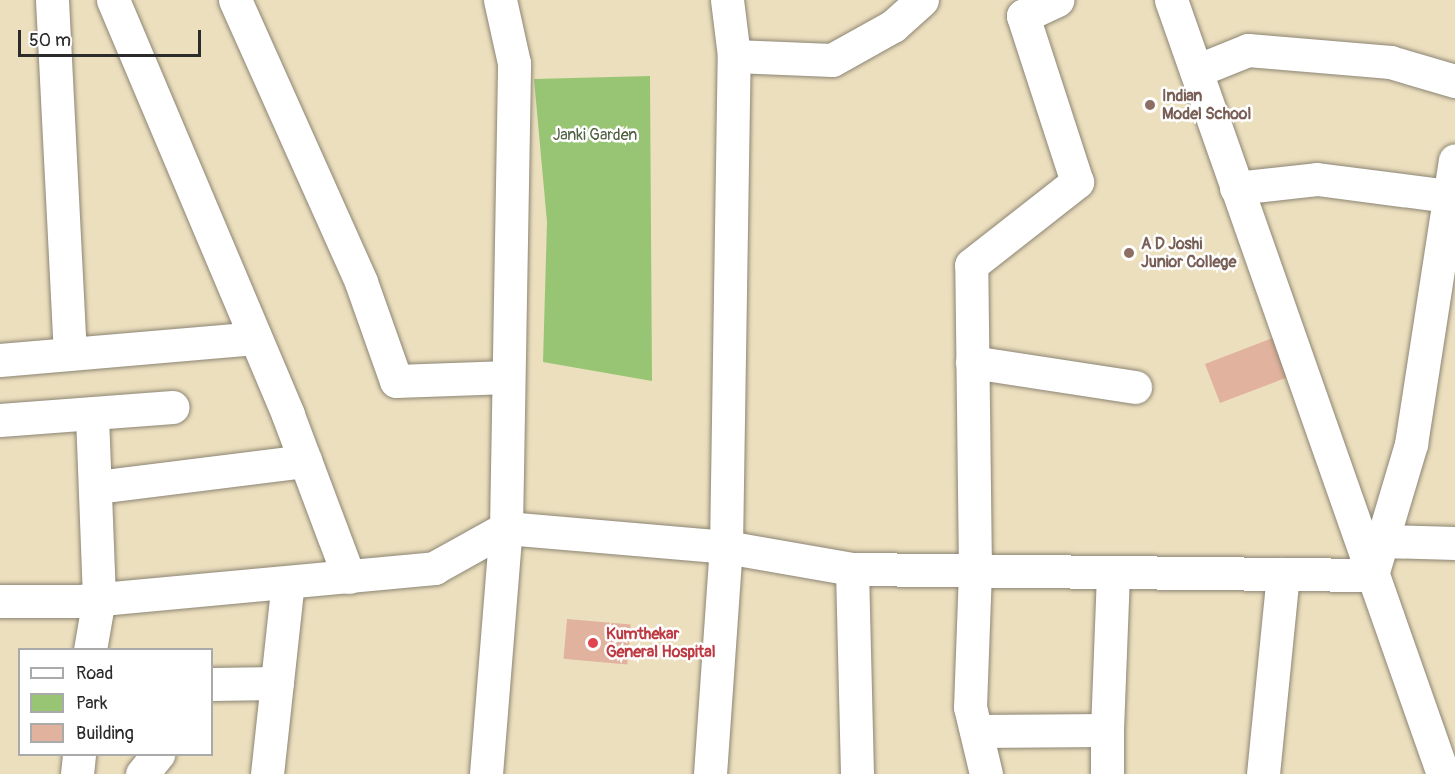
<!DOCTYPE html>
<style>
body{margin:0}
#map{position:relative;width:1455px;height:774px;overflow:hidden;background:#ecdfbe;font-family:Pangolin,sans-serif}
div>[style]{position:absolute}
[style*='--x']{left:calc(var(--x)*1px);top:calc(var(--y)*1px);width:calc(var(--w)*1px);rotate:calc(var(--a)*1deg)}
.green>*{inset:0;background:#98c573}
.building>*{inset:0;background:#e1b29d;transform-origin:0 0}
.roads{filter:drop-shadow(0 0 2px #8c8574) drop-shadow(0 0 2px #8c8574)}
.minor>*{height:33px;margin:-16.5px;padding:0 16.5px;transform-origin:16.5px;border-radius:16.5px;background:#fff}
.dots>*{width:16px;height:16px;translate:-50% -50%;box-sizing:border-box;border:3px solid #fff;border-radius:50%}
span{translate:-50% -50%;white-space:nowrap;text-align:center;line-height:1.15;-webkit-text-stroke:5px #fff;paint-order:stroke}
.education-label{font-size:16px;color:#785e54;font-weight:700}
.left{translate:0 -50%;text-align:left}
.park-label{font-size:16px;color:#516144}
.health-label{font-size:16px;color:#be3a42;font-weight:700}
.legend{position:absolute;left:18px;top:648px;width:195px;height:108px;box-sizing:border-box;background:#fff;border:2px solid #aaa;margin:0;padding:8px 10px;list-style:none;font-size:18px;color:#2b2b2b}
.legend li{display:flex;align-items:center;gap:12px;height:30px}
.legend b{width:30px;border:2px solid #aaa}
.scale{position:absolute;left:18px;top:30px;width:183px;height:27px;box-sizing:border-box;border:3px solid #2b2b2b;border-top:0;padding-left:8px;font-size:18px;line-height:21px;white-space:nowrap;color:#2b2b2b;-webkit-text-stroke:4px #fff;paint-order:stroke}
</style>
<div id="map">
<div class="green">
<div style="clip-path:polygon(650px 76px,652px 381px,543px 362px,547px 222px,534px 79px)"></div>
</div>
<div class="building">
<div style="left:1275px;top:337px;width:42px;height:75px;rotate:69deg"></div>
<div style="left:567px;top:619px;width:64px;height:40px;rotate:5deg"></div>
</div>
<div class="roads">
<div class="minor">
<div style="--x:52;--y:0;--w:354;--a:87.1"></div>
<div style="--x:113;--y:0;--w:450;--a:67.1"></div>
<div style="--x:288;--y:415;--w:173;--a:69.4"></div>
<div style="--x:235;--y:0;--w:309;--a:65.9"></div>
<div style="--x:361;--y:282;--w:105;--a:70.5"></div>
<div style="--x:396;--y:381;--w:112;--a:-2"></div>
<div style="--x:1171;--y:0;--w:820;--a:70.64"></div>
<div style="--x:734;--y:56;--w:98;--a:2.3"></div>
<div style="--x:832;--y:60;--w:70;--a:-29.1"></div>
<div style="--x:893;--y:26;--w:39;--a:-42"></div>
<div style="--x:1196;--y:71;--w:56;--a:-22"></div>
<div style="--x:1248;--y:50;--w:143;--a:4.8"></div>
<div style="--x:1390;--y:62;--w:68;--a:16.3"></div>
<div style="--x:1236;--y:188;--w:81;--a:-6.3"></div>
<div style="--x:1317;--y:179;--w:139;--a:7.4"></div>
<div style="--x:0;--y:360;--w:256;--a:-4.9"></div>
<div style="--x:972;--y:362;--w:165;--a:8.7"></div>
<div style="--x:0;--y:420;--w:173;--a:-4.3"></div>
<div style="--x:96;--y:487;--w:211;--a:-7.1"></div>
<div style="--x:1382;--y:541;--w:73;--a:1.6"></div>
<div style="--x:0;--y:601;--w:80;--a:0"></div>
<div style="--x:80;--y:601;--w:356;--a:-5.3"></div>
<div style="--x:434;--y:568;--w:82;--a:-29.1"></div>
<div style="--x:506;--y:528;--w:221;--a:4.9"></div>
<div style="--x:726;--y:547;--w:128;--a:9.9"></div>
<div style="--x:90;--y:650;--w:53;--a:-80.2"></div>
<div style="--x:99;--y:598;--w:185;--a:-92.2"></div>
<div style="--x:212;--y:684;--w:65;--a:-0.9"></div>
<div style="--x:976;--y:731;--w:131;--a:-0.4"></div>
<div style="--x:1107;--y:730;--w:158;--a:-87.8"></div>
<div style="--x:77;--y:774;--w:20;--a:-84"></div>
<div style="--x:142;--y:774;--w:26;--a:-51"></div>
<div style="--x:267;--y:774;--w:193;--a:-83.8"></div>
<div style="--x:486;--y:774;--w:247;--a:-85.4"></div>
<div style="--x:506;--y:528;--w:465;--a:-89"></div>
<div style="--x:514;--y:63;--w:65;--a:-102.5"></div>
<div style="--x:710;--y:774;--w:228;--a:-86"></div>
<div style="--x:726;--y:547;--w:491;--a:-89.1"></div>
<div style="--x:734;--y:56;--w:56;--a:-97.1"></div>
<div style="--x:857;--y:774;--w:205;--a:-91.4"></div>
<div style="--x:852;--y:569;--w:520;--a:0.66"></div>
<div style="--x:1372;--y:575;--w:137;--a:-73.4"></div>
<div style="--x:1411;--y:444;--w:287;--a:-81.2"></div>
<div style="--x:986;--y:774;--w:69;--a:-103.4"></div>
<div style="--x:970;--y:707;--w:136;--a:-87.9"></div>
<div style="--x:975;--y:571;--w:306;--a:-90.7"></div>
<div style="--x:971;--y:265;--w:135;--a:-38.1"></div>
<div style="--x:1077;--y:182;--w:175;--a:-108"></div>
<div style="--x:1023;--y:16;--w:38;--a:-25"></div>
<div style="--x:1107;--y:774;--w:44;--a:-90"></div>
<div style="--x:1263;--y:774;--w:201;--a:-84.3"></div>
</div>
</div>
<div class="dots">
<div style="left:1150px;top:105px;background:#8d6e63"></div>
<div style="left:1129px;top:253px;background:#8d6e63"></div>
<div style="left:593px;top:643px;background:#e0444e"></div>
</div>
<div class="education-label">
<span class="left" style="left:1162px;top:105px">Indian<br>Model School</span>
<span class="left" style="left:1141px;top:253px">A D Joshi<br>Junior College</span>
</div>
<div class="park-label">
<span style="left:595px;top:135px">Janki Garden</span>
</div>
<div class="health-label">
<span class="left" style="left:606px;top:643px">Kumthekar<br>General Hospital</span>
</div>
<ul class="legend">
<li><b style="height:8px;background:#fff"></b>Road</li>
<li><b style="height:16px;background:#98c573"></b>Park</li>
<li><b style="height:16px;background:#e1b29d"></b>Building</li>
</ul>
<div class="scale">50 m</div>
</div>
